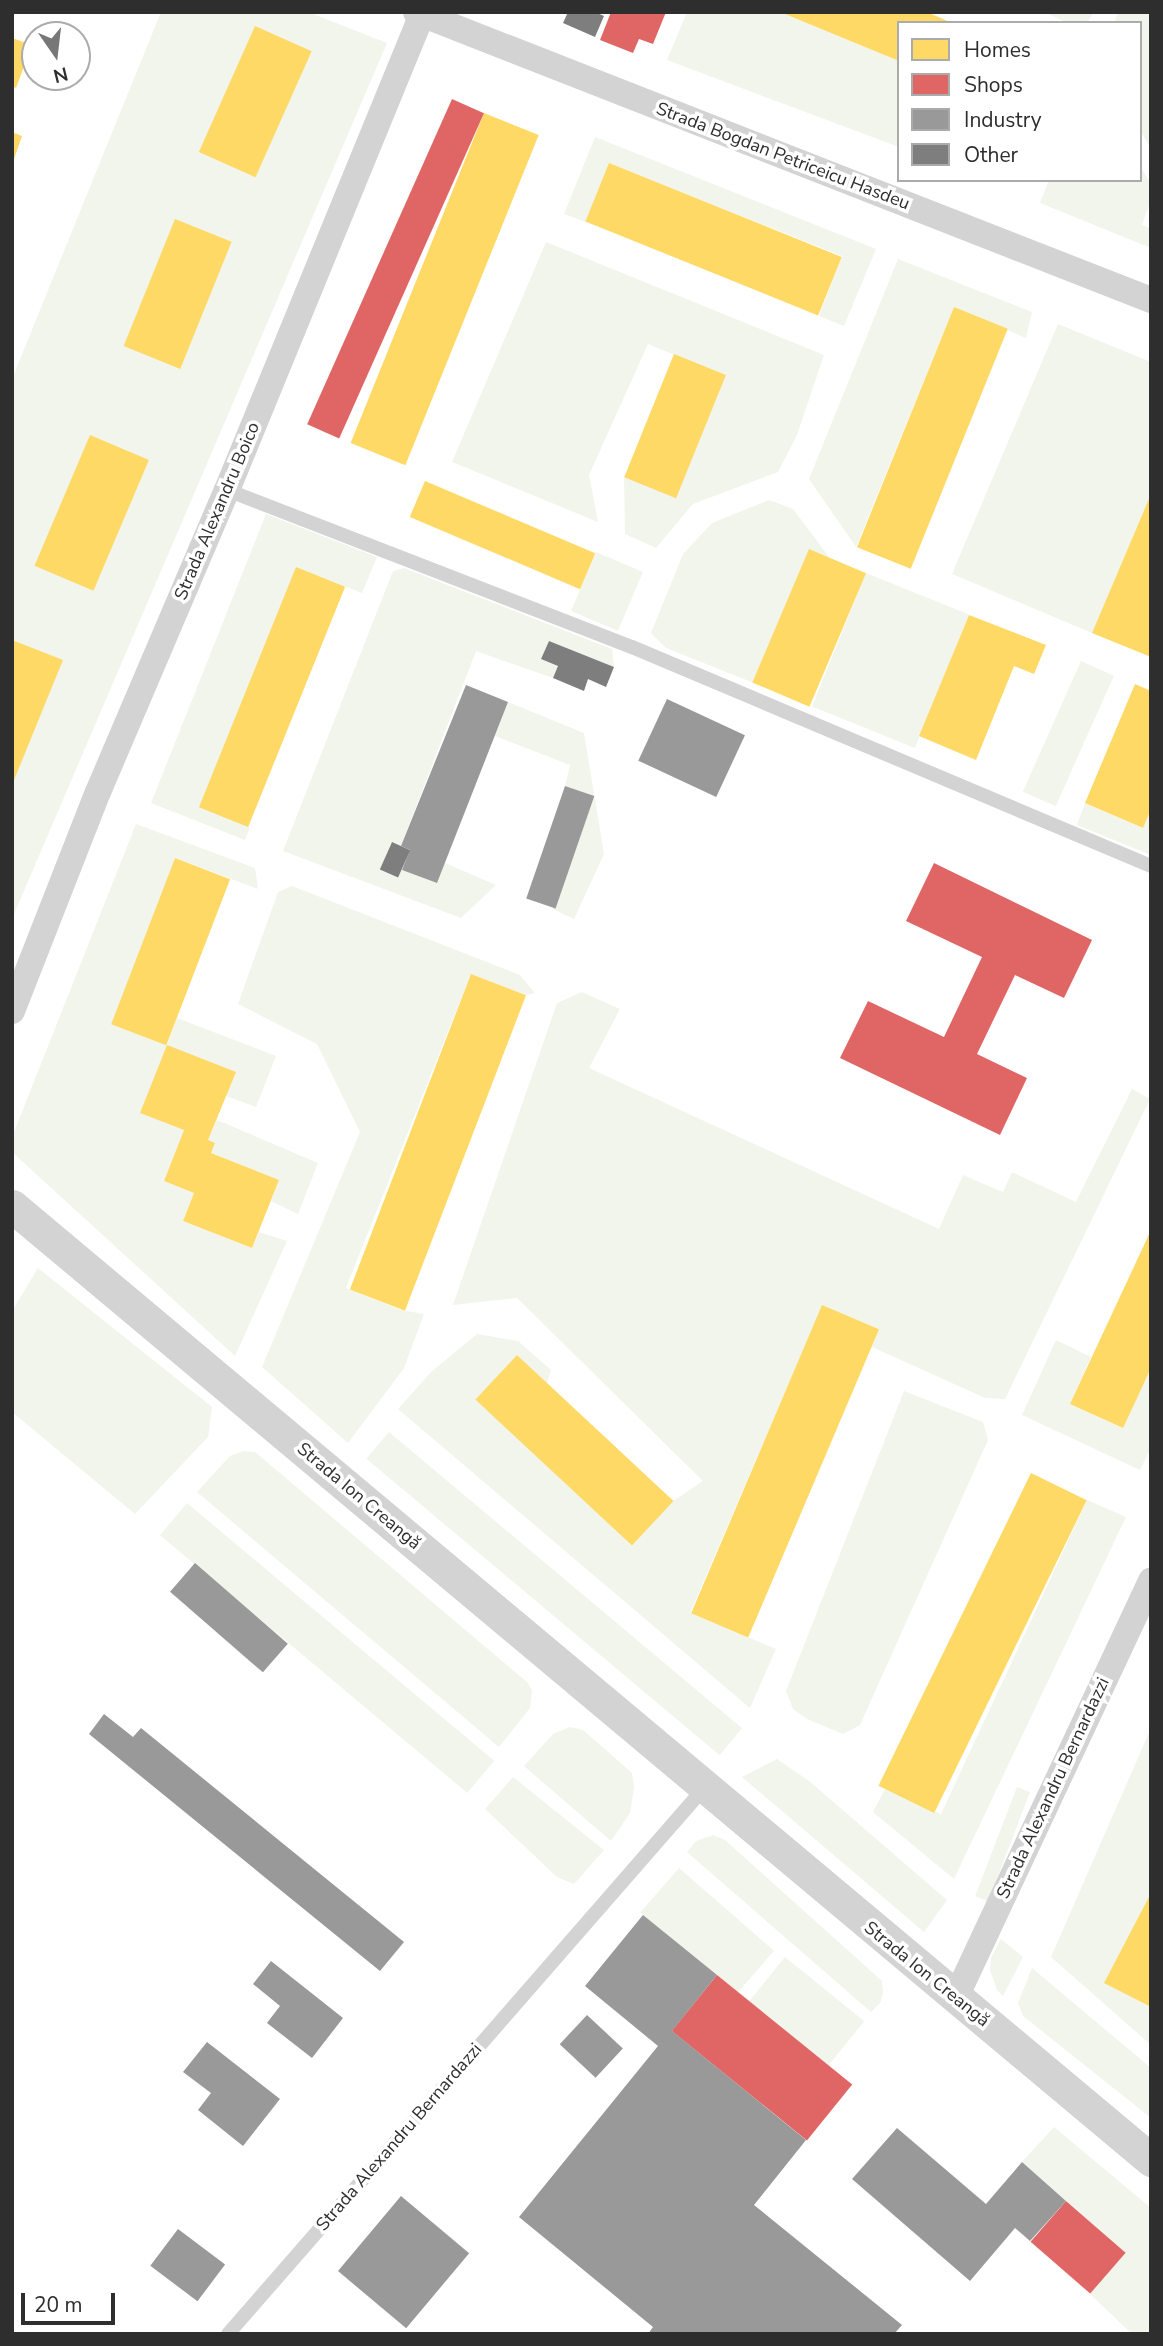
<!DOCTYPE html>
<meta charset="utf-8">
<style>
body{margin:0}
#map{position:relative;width:1163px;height:2346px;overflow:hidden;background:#fff;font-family:"Nunito Sans",sans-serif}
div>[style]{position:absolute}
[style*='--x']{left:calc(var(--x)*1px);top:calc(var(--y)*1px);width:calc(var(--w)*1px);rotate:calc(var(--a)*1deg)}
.green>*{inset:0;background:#f2f5eb;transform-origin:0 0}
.homes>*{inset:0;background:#ffd966;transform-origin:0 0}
.shops>*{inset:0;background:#e06666;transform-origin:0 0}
.industry>*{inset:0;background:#999;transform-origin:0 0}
.building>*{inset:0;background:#7e7e7e;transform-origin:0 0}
.service>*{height:14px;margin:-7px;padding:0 7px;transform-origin:7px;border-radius:7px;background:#d3d3d3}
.minor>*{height:26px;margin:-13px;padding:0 13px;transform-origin:13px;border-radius:13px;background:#d3d3d3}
.tertiary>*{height:33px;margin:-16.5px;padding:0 16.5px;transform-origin:16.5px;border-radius:16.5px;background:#d3d3d3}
span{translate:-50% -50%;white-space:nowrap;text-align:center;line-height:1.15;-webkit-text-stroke:7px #fff;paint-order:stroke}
.street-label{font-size:18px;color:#2e2e2e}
.frame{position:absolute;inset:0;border:14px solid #2e2e2e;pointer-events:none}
.legend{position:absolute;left:897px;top:21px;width:245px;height:161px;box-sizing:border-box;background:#fff;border:2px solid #ababab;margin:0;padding:9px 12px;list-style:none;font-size:21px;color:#2e2e2e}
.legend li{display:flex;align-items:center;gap:14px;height:35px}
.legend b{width:35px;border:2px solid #ababab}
.north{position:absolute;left:21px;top:21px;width:70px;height:70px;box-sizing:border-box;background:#fff;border:2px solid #ababab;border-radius:50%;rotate:166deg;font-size:19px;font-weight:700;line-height:28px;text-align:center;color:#2e2e2e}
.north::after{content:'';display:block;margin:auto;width:24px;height:32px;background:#777;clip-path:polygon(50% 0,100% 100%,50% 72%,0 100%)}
.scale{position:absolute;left:21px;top:2293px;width:94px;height:32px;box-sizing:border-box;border:4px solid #2e2e2e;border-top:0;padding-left:9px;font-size:21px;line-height:24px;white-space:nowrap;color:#2e2e2e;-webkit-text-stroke:5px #fff;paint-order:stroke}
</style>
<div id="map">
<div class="green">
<div style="clip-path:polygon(161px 12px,308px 12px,387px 43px,12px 919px,12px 379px)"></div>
<div style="clip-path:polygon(687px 12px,780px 12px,899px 61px,899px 147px,667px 60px)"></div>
<div style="clip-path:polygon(1044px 12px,1094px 12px,1087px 23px,1068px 23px)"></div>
<div style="clip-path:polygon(1118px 12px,1151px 12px,1151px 149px,1140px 130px,1140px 23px,1114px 23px)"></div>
<div style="clip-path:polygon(595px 137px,876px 249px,844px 326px,819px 316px,842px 256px,610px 164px,586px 222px,564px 214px)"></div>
<div style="clip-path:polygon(1140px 166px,1151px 184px,1151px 200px,1142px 225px,1151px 228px,1151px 248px,1040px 203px,1049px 180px,1140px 180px)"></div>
<div style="clip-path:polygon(546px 242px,824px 355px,797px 435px,778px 472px,693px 504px,656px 548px,625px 534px,624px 477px,676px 497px,725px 376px,648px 344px,589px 475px,598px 522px,452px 462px)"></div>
<div style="clip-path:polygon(898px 259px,1032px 312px,1026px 338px,954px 307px,856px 547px,809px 479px)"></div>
<div style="clip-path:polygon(1058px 324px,1151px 362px,1151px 494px,1092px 633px,952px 574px)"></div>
<div style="clip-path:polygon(769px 500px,793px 509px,829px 557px,809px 550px,754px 683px,666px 648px,651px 633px,683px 554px,712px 523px)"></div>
<div style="clip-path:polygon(266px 514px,377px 557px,362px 593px,296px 568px,201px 807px,250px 827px,245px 840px,151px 803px)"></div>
<div style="left:596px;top:552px;width:51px;height:64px;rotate:23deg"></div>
<div style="clip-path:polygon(404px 568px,612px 649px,614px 667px,549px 641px,541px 659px,558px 666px,553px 678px,476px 651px,401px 846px,391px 843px,380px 870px,398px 877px,402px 870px,436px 883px,445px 863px,496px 885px,461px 918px,283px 851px,393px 571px)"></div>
<div style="left:866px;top:573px;width:111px;height:144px;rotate:22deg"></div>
<div style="left:1081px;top:661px;width:36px;height:143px;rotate:24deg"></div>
<div style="clip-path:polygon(508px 702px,584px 733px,604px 854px,574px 919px,553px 909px,594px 796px,565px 786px,570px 765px,495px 736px)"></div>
<div style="clip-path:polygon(1085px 803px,1142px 828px,1151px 809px,1151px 855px,1077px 825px)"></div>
<div style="clip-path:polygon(136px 824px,255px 868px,258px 889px,175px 858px,112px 1024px,167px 1045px,177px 1018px,276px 1056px,256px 1107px,226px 1096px,141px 1113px,184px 1130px,164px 1181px,194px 1193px,183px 1221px,252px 1248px,259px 1232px,287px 1241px,235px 1356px,12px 1152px,12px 1137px)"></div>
<div style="clip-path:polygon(292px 886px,520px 975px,535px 993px,526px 995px,471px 974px,346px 1288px,401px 1310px,424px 1314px,404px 1368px,348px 1443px,262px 1367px,360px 1132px,317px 1044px,238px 1004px,278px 892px)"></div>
<div style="clip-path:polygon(582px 992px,620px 1009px,589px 1068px,939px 1229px,963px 1175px,1003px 1192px,1012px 1172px,1076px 1202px,1132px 1089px,1150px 1099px,1005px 1399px,985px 1398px,872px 1347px,879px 1329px,822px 1306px,690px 1613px,776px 1649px,750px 1708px,398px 1409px,431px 1372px,477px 1334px,518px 1341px,551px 1370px,547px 1383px,517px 1355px,476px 1399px,631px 1545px,673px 1501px,703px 1481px,517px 1298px,453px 1305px,557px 1003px)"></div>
<div style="clip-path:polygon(217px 1120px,318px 1163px,298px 1214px,271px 1201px,279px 1180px,211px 1153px,215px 1143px,208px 1140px)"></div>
<div style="clip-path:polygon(38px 1268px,212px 1407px,208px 1437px,135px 1514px,12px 1412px,12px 1311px)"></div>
<div style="clip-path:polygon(1056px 1340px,1091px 1357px,1070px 1404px,1122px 1428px,1151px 1368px,1151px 1448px,1140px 1470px,1022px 1415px)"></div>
<div style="clip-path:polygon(904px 1391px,983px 1422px,988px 1440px,860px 1725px,843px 1734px,807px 1719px,793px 1709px,786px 1691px)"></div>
<div style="left:389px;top:1432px;width:461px;height:35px;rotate:40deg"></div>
<div style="clip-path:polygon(243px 1451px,255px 1452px,527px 1682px,532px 1690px,530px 1708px,499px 1747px,197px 1492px,230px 1456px)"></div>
<div style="clip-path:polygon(1087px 1500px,1126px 1517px,954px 1879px,873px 1812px,885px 1789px,941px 1814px)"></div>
<div style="left:187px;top:1503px;width:401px;height:42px;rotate:40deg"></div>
<div style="clip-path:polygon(570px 1727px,583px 1730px,632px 1773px,634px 1787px,630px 1813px,611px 1841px,524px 1766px,553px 1734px)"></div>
<div style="clip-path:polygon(1151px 1728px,1151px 1893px,1105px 1983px,1151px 2007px,1151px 2045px,1051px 1957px)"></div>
<div style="clip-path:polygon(777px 1759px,809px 1781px,947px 1900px,924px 1932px,742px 1777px)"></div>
<div style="clip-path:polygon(513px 1777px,604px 1850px,574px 1884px,557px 1877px,485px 1809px)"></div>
<div style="left:1017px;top:1787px;width:14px;height:117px;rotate:21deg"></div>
<div style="clip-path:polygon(713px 1835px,725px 1840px,882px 1981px,883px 1994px,880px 2003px,871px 2012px,687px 1852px,696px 1841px)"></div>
<div style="left:679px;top:1868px;width:126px;height:59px;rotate:41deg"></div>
<div style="clip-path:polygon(1001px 1939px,1023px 1957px,1003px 1996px,997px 1990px,990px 1970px,991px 1958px)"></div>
<div style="left:785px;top:1957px;width:102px;height:57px;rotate:39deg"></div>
<div style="clip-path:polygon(1032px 1968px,1151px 2068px,1151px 2118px,1023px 2016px,1018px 2003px)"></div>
<div style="clip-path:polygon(1054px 2127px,1151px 2208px,1151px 2334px,1132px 2334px,1090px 2294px,1125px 2252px,1022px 2162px)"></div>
</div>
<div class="homes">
<div style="clip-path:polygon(780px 12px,927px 12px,952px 23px,899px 23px,899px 61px)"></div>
<div style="left:255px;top:26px;width:62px;height:138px;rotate:24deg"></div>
<div style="clip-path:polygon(12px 38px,32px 45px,16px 88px,12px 86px)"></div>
<div style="left:484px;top:113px;width:59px;height:356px;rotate:22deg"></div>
<div style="clip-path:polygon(12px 132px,22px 136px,13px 162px,12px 162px)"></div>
<div style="left:609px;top:163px;width:251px;height:63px;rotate:22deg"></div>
<div style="left:175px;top:219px;width:61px;height:137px;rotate:22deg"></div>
<div style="left:954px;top:307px;width:58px;height:259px;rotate:22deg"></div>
<div style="left:674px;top:354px;width:56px;height:133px;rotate:22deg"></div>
<div style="left:90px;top:435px;width:64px;height:142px;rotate:23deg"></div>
<div style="left:425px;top:481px;width:185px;height:39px;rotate:23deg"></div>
<div style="clip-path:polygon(1151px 494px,1151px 657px,1092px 633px)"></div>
<div style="left:809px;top:549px;width:62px;height:145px;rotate:23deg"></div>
<div style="left:296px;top:567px;width:53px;height:259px;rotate:22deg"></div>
<div style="clip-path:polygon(969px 615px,1046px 645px,1034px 674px,1014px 666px,976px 760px,919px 736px)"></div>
<div style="clip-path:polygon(12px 640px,63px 660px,12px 785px)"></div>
<div style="clip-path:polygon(1135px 684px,1151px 691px,1151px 809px,1143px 828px,1085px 803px)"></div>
<div style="left:175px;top:858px;width:59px;height:178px;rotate:21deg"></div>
<div style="left:471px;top:974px;width:59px;height:338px;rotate:21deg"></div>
<div style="clip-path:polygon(167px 1045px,236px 1072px,208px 1140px,215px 1143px,211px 1153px,279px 1180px,252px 1248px,183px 1221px,194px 1193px,164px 1181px,184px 1130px,140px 1113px)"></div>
<div style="clip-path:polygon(1151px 1230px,1151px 1368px,1123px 1428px,1070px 1404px)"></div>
<div style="left:822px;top:1305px;width:62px;height:335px;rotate:23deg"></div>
<div style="left:517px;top:1355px;width:214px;height:61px;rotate:43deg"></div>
<div style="left:1031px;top:1473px;width:62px;height:348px;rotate:26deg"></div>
<div style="clip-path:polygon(1151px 1893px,1151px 2007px,1104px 1983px)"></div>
</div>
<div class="shops">
<div style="clip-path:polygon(611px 12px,666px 12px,653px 44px,639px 39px,633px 53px,600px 40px)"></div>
<div style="left:452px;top:99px;width:35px;height:356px;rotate:24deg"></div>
<div style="clip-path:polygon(934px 863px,1092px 940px,1064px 998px,1015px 975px,977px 1054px,1027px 1078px,1000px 1135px,840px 1058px,868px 1001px,944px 1037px,982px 957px,906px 921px)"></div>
<div style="left:717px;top:1975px;width:174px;height:72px;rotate:39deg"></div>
<div style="left:1066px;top:2201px;width:79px;height:54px;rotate:41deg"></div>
</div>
<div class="industry">
<div style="clip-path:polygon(466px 685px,508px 702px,437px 883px,402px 870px,410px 850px,401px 846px)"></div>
<div style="left:667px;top:699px;width:86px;height:68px;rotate:25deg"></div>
<div style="left:565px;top:786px;width:31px;height:119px;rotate:19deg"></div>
<div style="left:195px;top:1563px;width:123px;height:38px;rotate:41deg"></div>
<div style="clip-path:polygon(104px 1714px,133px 1737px,141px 1728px,404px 1942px,380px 1971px,89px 1734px)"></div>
<div style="clip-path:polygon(643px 1915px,717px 1975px,672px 2031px,806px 2140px,754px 2205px,902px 2325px,894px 2334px,648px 2334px,653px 2327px,519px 2217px,658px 2046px,585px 1986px)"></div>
<div style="clip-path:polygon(271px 1961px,343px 2018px,312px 2058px,267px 2023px,280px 2006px,253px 1984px)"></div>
<div style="left:587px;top:2015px;width:49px;height:40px;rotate:43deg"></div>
<div style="clip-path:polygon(207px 2042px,280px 2099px,243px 2146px,198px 2110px,211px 2093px,183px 2072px)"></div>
<div style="clip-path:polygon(897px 2128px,986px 2204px,1022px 2162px,1066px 2201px,1030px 2241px,1015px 2228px,970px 2281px,852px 2179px)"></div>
<div style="left:401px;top:2196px;width:89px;height:98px;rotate:40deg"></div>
<div style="left:178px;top:2229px;width:59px;height:46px;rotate:37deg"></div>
</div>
<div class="building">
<div style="clip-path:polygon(568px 12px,595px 12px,604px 16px,595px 37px,563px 23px)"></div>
<div style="clip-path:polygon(549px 641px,614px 667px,606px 687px,588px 679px,584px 691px,553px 678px,558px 666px,541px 659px)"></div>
<div style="left:392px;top:842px;width:20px;height:30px;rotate:24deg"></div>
</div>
<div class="service">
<div style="--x:227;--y:490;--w:434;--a:21.2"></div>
<div style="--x:632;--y:647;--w:563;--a:22.88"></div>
<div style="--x:228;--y:2334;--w:726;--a:-48.91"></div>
</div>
<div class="minor">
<div style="--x:416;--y:12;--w:789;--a:21.4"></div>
<div style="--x:12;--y:1011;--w:235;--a:-68.6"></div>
<div style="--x:98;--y:792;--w:328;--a:-66.9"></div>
<div style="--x:227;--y:490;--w:517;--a:-67.7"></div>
<div style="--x:956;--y:1997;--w:460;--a:-64.9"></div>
</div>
<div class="tertiary">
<div style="--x:12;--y:1206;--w:1486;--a:39.95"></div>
</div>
<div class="street-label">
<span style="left:783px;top:156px;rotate:21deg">Strada Bogdan Petriceicu Hasdeu</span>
<span style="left:217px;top:511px;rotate:-67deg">Strada Alexandru Boico</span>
<span style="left:359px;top:1496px;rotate:40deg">Strada Ion Creangă</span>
<span style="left:1053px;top:1788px;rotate:-65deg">Strada Alexandru Bernardazzi</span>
<span style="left:927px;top:1974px;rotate:39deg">Strada Ion Creangă</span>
<span style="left:399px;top:2137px;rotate:-49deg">Strada Alexandru Bernardazzi</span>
</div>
<div class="frame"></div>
<ul class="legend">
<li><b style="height:19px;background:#ffd966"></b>Homes</li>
<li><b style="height:19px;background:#e06666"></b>Shops</li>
<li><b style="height:19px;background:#999"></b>Industry</li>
<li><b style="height:19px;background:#7e7e7e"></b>Other</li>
</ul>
<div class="north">N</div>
<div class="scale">20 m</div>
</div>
